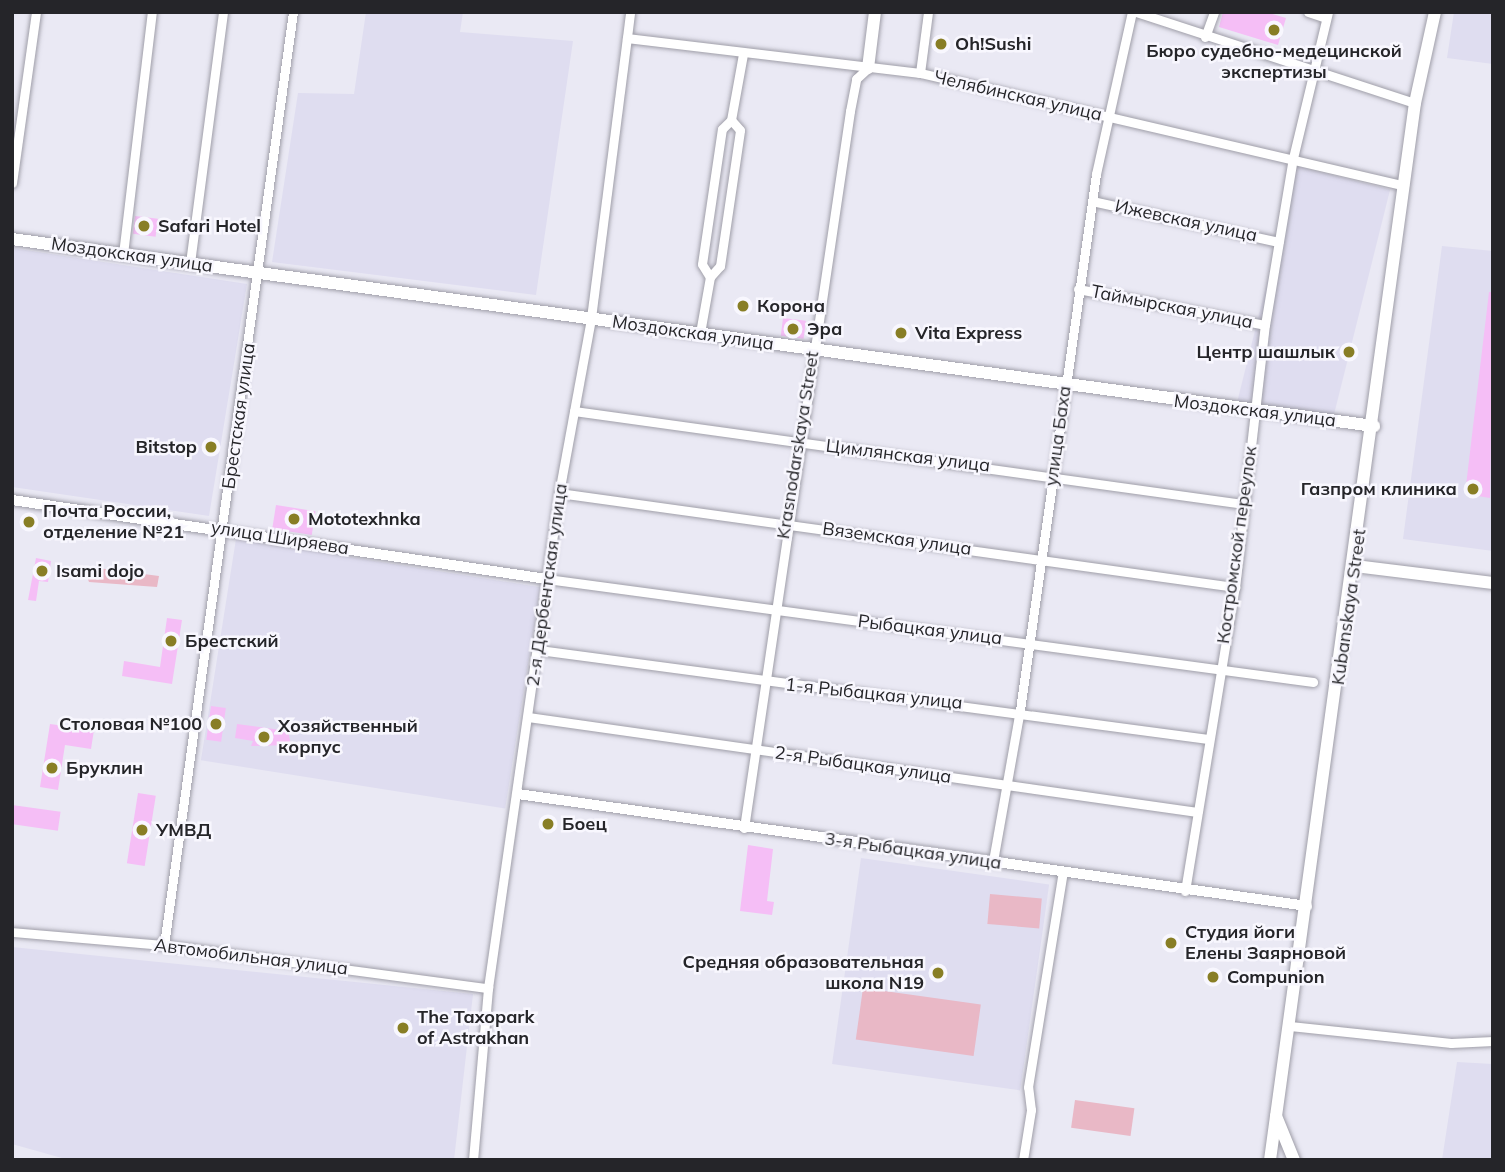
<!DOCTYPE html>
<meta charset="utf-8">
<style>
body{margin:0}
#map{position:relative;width:1505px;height:1172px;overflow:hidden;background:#eae9f4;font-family:Mulish,sans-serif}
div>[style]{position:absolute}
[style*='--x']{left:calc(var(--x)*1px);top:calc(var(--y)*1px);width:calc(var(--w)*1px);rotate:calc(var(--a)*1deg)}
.built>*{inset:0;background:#dfddf0;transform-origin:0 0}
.green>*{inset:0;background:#e9b8c6;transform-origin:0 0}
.building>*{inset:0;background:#f5bef6;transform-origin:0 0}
.roads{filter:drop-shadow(0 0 2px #9f9ea8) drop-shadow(0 0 2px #9f9ea8)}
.minor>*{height:9px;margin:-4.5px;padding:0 4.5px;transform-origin:4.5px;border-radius:4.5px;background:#fff}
.tertiary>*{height:10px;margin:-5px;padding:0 5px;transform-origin:5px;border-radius:5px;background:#fff}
.secondary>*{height:12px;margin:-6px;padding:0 6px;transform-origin:6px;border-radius:6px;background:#fff}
.dots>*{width:19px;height:19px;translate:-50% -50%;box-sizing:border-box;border:4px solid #f8f7fe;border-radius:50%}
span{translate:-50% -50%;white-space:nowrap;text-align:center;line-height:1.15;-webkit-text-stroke:5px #f8f7fe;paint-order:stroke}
.poi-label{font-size:18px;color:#252529;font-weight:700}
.left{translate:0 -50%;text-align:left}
.right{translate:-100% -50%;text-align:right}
.street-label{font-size:18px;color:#252529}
.frame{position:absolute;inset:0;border:14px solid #252529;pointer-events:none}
</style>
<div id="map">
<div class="built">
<div style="clip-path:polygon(366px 12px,463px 12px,460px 32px,573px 41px,536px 295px,272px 262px,298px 93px,354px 94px)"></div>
<div style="clip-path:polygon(1454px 12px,1493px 12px,1493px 64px,1447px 58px)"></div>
<div style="left:1296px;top:166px;width:97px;height:245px;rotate:14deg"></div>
<div style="clip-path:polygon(1442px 246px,1493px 251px,1493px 551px,1403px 539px)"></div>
<div style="clip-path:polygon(12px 248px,247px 284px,209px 516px,12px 487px)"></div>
<div style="left:236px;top:539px;width:308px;height:224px;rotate:9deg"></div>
<div style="left:861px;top:858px;width:190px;height:208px;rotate:8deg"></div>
<div style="clip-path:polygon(12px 947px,473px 994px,454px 1160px,69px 1160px,12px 1144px)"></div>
<div style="clip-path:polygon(1457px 1062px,1493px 1064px,1493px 1160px,1442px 1160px)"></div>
</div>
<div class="green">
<div style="clip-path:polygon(90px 567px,159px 576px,157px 587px,89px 582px,85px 571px)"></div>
<div style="left:990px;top:894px;width:52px;height:30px;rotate:5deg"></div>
<div style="left:863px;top:988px;width:119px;height:52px;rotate:8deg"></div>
<div style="left:1075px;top:1100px;width:60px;height:28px;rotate:8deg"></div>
</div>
<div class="building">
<div style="clip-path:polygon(1223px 12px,1266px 12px,1286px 18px,1278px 45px,1219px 27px)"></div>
<div style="left:135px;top:216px;width:23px;height:18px;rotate:7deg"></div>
<div style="clip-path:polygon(1489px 292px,1493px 292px,1490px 498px,1465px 494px)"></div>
<div style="left:783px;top:318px;width:23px;height:18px;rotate:7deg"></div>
<div style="left:276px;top:505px;width:40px;height:24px;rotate:9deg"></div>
<div style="clip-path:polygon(36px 558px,51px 561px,48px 582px,39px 581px,36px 601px,28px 600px)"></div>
<div style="clip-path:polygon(167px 618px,182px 620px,172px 684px,122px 676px,124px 661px,160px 667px)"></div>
<div style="left:211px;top:706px;width:15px;height:34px;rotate:8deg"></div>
<div style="clip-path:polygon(50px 724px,94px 730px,91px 749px,65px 745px,58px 790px,40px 787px)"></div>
<div style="clip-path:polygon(237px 724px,288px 731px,291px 745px,251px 746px,253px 741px,235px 738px)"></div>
<div style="left:138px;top:793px;width:18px;height:71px;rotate:9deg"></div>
<div style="left:12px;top:805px;width:49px;height:19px;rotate:8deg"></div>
<div style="clip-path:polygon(748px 845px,773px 849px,767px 901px,774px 902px,772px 915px,740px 911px)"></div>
</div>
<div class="roads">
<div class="minor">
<div style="--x:1136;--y:12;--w:293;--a:18.1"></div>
<div style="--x:1308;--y:12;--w:19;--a:18"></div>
<div style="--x:1205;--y:37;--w:27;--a:-70"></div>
<div style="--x:627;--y:38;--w:295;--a:6.8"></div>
<div style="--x:920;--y:73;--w:497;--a:13.1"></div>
<div style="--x:920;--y:73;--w:62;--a:-82.5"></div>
<div style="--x:12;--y:183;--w:173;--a:-82"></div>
<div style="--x:1092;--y:201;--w:191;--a:12.4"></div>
<div style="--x:123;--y:254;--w:244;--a:-83.2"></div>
<div style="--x:190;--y:263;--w:253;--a:-82.5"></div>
<div style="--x:710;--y:277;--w:15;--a:-48"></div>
<div style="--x:720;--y:266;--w:137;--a:-81.6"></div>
<div style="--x:740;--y:130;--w:13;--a:-132"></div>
<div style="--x:731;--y:120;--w:67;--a:-79.7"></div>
<div style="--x:1078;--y:289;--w:190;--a:10.9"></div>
<div style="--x:700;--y:333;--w:57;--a:-79.9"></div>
<div style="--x:710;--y:277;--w:15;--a:-122"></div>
<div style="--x:702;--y:264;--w:136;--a:-81.6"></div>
<div style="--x:722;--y:129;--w:13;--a:-45"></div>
<div style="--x:574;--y:411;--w:675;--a:7.91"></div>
<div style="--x:559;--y:493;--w:683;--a:7.92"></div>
<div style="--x:547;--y:579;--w:773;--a:7.66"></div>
<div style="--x:539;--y:650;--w:675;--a:7.58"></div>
<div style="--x:528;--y:717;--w:676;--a:8.08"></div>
<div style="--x:744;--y:828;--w:725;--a:-81.59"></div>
<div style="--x:850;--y:111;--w:33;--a:-79"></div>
<div style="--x:856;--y:79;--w:16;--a:-43"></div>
<div style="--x:993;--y:861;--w:153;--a:-79.9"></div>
<div style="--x:1020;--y:710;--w:541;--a:-81.93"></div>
<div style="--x:1096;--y:174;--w:166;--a:-77.5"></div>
<div style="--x:1185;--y:891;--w:308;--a:-80.7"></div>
<div style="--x:1235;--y:587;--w:264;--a:-83.5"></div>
<div style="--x:1265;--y:325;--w:169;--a:-80.5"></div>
<div style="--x:1293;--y:158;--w:150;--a:-76.5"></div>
<div style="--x:12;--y:932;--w:153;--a:4.9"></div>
<div style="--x:164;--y:945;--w:327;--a:7.6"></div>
<div style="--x:164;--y:945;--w:942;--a:-82.13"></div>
<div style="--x:1290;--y:1026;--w:162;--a:6"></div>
<div style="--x:1451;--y:1043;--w:42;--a:-2.7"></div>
<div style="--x:473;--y:1160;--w:173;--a:-85"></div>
<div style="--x:488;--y:988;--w:500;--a:-81.84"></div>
<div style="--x:559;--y:493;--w:178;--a:-79.6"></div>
<div style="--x:591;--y:318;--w:308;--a:-82.7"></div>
<div style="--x:1023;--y:1160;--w:51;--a:-80.9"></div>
<div style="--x:1031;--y:1110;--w:23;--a:-97"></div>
<div style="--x:1028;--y:1087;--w:218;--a:-80.8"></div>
</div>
<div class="tertiary">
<div style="--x:12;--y:500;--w:541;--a:8.4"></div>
<div style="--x:518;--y:794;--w:797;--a:8.08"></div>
</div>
<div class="secondary">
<div style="--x:868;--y:68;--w:56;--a:-82.9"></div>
<div style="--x:12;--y:239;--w:1375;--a:7.82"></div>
<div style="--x:1355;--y:566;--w:139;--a:7"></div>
<div style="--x:1276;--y:1116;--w:48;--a:67.8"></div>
<div style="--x:1270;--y:1160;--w:1067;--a:-82.19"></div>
<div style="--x:1415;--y:103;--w:93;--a:-77.6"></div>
</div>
</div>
<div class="dots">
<div style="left:1274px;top:30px;background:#887e25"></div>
<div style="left:941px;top:44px;background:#887e25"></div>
<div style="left:144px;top:226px;background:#887e25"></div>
<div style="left:743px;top:306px;background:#887e25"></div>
<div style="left:793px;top:329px;background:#887e25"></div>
<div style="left:901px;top:333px;background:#887e25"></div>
<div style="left:1349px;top:352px;background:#887e25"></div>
<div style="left:211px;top:447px;background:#887e25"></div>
<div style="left:1473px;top:489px;background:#887e25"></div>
<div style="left:294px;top:519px;background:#887e25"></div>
<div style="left:29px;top:522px;background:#887e25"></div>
<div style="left:42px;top:571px;background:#887e25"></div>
<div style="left:171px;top:641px;background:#887e25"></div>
<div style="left:216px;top:724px;background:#887e25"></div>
<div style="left:264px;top:737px;background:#887e25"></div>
<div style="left:52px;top:768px;background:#887e25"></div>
<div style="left:548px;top:824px;background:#887e25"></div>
<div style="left:142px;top:830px;background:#887e25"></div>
<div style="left:1171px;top:943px;background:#887e25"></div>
<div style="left:938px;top:973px;background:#887e25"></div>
<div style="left:1213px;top:977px;background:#887e25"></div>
<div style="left:403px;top:1028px;background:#887e25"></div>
</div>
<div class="poi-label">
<span class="left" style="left:955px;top:44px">Oh!Sushi</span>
<span style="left:1274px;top:62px">Бюро судебно-медецинской<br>экспертизы</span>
<span class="left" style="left:158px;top:226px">Safari Hotel</span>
<span class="left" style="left:757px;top:306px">Корона</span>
<span class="left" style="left:807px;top:329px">Эра</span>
<span class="left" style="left:915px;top:333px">Vita Express</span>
<span class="right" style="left:1335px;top:352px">Центр шашлык</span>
<span class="right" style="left:197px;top:447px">Bitstop</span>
<span class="right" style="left:1457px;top:489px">Газпром клиника</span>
<span class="left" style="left:43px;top:522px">Почта России,<br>отделение №21</span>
<span class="left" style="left:308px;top:519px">Mototexhnka</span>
<span class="left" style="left:56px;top:571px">Isami dojo</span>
<span class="left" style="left:185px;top:641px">Брестский</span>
<span class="right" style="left:202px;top:724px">Столовая №100</span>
<span class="left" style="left:278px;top:737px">Хозяйственный<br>корпус</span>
<span class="left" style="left:66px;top:768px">Бруклин</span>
<span class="left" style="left:562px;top:824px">Боец</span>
<span class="left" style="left:156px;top:830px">УМВД</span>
<span class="left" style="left:1185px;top:943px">Студия йоги<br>Елены Заярновой</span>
<span class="right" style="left:924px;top:973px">Средняя образовательная<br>школа N19</span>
<span class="left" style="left:1227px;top:977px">Compunion</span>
<span class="left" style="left:417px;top:1028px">The Taxopark<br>of Astrakhan</span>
</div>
<div class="street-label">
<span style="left:1018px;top:96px;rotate:13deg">Челябинская улица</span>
<span style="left:1186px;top:221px;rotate:12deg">Ижевская улица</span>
<span style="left:132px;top:255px;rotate:8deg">Моздокская улица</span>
<span style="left:1172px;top:307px;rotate:11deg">Таймырская улица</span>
<span style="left:693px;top:333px;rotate:8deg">Моздокская улица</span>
<span style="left:1255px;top:411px;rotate:7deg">Моздокская улица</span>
<span style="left:239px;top:416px;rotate:-82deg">Брестская улица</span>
<span style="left:1058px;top:436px;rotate:-82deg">улица Баха</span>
<span style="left:798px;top:445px;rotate:-81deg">Krasnodarskaya Street</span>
<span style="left:908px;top:456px;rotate:7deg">Цимлянская улица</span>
<span style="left:280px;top:538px;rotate:9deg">улица Ширяева</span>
<span style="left:897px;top:539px;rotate:8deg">Вяземская улица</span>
<span style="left:1237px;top:545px;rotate:-82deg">Костромской переулок</span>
<span style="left:547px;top:585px;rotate:-82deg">2-я Дербентская улица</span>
<span style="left:1349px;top:607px;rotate:-82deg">Kubanskaya Street</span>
<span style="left:930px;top:630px;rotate:7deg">Рыбацкая улица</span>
<span style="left:874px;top:694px;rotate:6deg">1-я Рыбацкая улица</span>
<span style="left:863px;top:765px;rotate:8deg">2-я Рыбацкая улица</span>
<span style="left:913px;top:851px;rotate:8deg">3-я Рыбацкая улица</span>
<span style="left:251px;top:957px;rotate:7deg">Автомобильная улица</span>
</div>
<div class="frame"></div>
</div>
